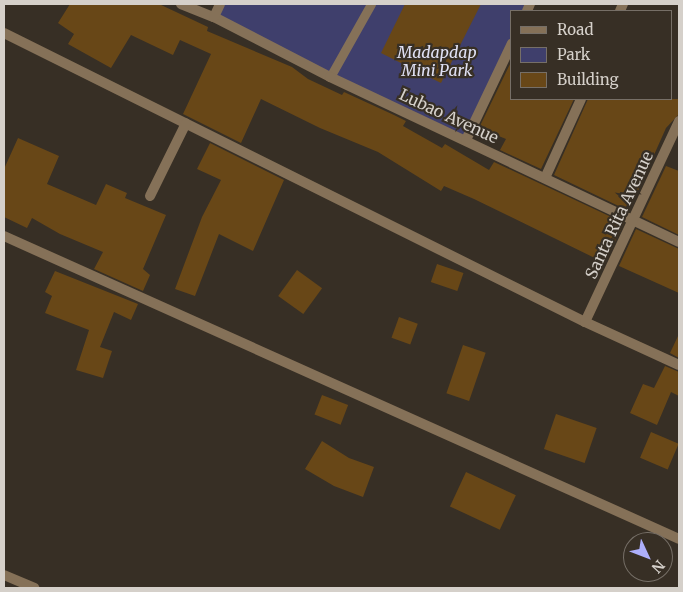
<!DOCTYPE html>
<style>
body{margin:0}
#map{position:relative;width:683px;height:592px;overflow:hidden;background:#372f25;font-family:Merriweather,serif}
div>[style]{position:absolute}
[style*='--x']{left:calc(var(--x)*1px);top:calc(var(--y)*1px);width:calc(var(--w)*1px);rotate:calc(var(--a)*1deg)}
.green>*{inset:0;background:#3f3f6c}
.building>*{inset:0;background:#684717;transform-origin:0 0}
.lane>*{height:9px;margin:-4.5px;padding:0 4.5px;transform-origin:4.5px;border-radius:4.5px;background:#857158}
.street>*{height:10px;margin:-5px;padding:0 5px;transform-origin:5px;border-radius:5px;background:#857158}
span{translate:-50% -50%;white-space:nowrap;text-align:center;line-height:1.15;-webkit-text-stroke:4.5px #372f25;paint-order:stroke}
.park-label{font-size:16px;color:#e0e1f4;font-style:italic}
.street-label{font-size:16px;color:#d5d0ca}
.frame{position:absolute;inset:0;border:5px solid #d5d0ca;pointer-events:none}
.legend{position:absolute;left:510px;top:10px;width:162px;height:90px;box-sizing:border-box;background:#372f25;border:1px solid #766f67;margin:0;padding:6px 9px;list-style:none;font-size:15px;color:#d5d0ca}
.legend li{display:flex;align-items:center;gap:10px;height:25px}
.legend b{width:25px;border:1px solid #766f67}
.north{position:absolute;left:623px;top:532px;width:50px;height:50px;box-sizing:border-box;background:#372f25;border:1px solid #766f67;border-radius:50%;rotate:133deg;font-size:14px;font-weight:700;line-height:20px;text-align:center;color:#d5d0ca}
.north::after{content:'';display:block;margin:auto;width:18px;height:22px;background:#adaffb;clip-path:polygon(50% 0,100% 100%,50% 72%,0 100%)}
</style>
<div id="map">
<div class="green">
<div style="clip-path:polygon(220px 4px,530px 4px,527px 11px,512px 11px,512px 43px,466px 140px,214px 17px)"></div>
</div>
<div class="building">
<div style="clip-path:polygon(70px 4px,159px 4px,208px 27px,207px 31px,292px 67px,308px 79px,342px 95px,344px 92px,394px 115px,406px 121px,403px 126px,442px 148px,445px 144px,489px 170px,494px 162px,624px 223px,605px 263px,474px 199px,444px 186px,441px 191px,378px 152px,320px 128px,261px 99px,241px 143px,183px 114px,211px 54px,180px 40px,173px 55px,131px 35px,111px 68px,68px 44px,74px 34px,58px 23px)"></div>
<div style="clip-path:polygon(405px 4px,481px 4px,441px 83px,381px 53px)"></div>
<div style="clip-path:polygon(512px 60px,512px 99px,574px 99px,541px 169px,500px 150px,506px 139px,479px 128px)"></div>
<div style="clip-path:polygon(588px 99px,679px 99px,679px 114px,666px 128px,629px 211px,554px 175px)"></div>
<div style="clip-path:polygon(18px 138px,59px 156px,47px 184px,96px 205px,106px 184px,127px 193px,125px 198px,166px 215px,143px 269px,150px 275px,143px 291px,94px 269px,103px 252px,60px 234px,32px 218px,27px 228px,4px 217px,4px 169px)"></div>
<div style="clip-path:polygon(210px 143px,284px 180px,253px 251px,219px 234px,195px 296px,175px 289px,202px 217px,221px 180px,197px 169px)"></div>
<div style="clip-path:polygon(666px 166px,679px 171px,679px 235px,642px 217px)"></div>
<div style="clip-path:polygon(636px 229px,679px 249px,679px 293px,619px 266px)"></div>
<div style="left:437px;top:264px;width:28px;height:19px;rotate:19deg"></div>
<div style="left:297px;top:270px;width:31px;height:32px;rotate:36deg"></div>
<div style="clip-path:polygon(55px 271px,138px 304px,131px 320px,114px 312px,100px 347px,112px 351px,103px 378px,76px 370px,89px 330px,45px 313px,52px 296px,45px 292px)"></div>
<div style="left:399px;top:317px;width:20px;height:22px;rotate:20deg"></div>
<div style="clip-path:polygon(679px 334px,679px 358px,670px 353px)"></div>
<div style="left:463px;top:345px;width:24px;height:51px;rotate:19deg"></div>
<div style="clip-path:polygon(665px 366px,679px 372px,679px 396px,671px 392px,657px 425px,630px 413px,643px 384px,654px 388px)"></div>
<div style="left:322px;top:395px;width:28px;height:21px;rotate:21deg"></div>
<div style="left:556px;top:414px;width:43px;height:37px;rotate:19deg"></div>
<div style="left:651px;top:432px;width:30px;height:28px;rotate:23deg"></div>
<div style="clip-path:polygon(322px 441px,349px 458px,374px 467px,363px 497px,334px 486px,305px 469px)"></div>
<div style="left:466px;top:472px;width:55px;height:38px;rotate:25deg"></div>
</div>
<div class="lane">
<div style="--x:330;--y:77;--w:84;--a:-60.7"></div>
</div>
<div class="street">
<div style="--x:181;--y:4;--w:35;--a:22"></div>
<div style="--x:214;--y:17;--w:131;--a:27.3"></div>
<div style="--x:330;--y:77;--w:386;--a:25.3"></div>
<div style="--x:527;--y:11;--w:8;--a:-67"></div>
<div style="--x:620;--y:11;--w:8;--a:-67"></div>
<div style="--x:214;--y:17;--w:14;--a:-65"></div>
<div style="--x:4;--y:33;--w:649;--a:26.45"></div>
<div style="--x:585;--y:322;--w:103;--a:24.6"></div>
<div style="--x:466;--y:140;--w:107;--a:-64.6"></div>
<div style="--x:545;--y:178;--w:87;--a:-65.5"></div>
<div style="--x:150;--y:196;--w:81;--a:-63.7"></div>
<div style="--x:4;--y:236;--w:740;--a:24.17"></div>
<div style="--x:585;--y:322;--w:222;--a:-64.9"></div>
<div style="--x:4;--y:575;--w:33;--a:23"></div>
</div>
<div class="park-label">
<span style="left:437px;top:61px">Madapdap<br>Mini Park</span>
</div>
<div class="street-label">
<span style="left:449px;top:116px;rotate:25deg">Lubao Avenue</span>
<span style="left:619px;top:215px;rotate:-65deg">Santa Rita Avenue</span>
</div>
<div class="frame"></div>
<ul class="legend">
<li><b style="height:6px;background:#857158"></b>Road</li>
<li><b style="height:14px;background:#3f3f6c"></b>Park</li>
<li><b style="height:14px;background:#684717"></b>Building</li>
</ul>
<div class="north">N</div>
</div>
